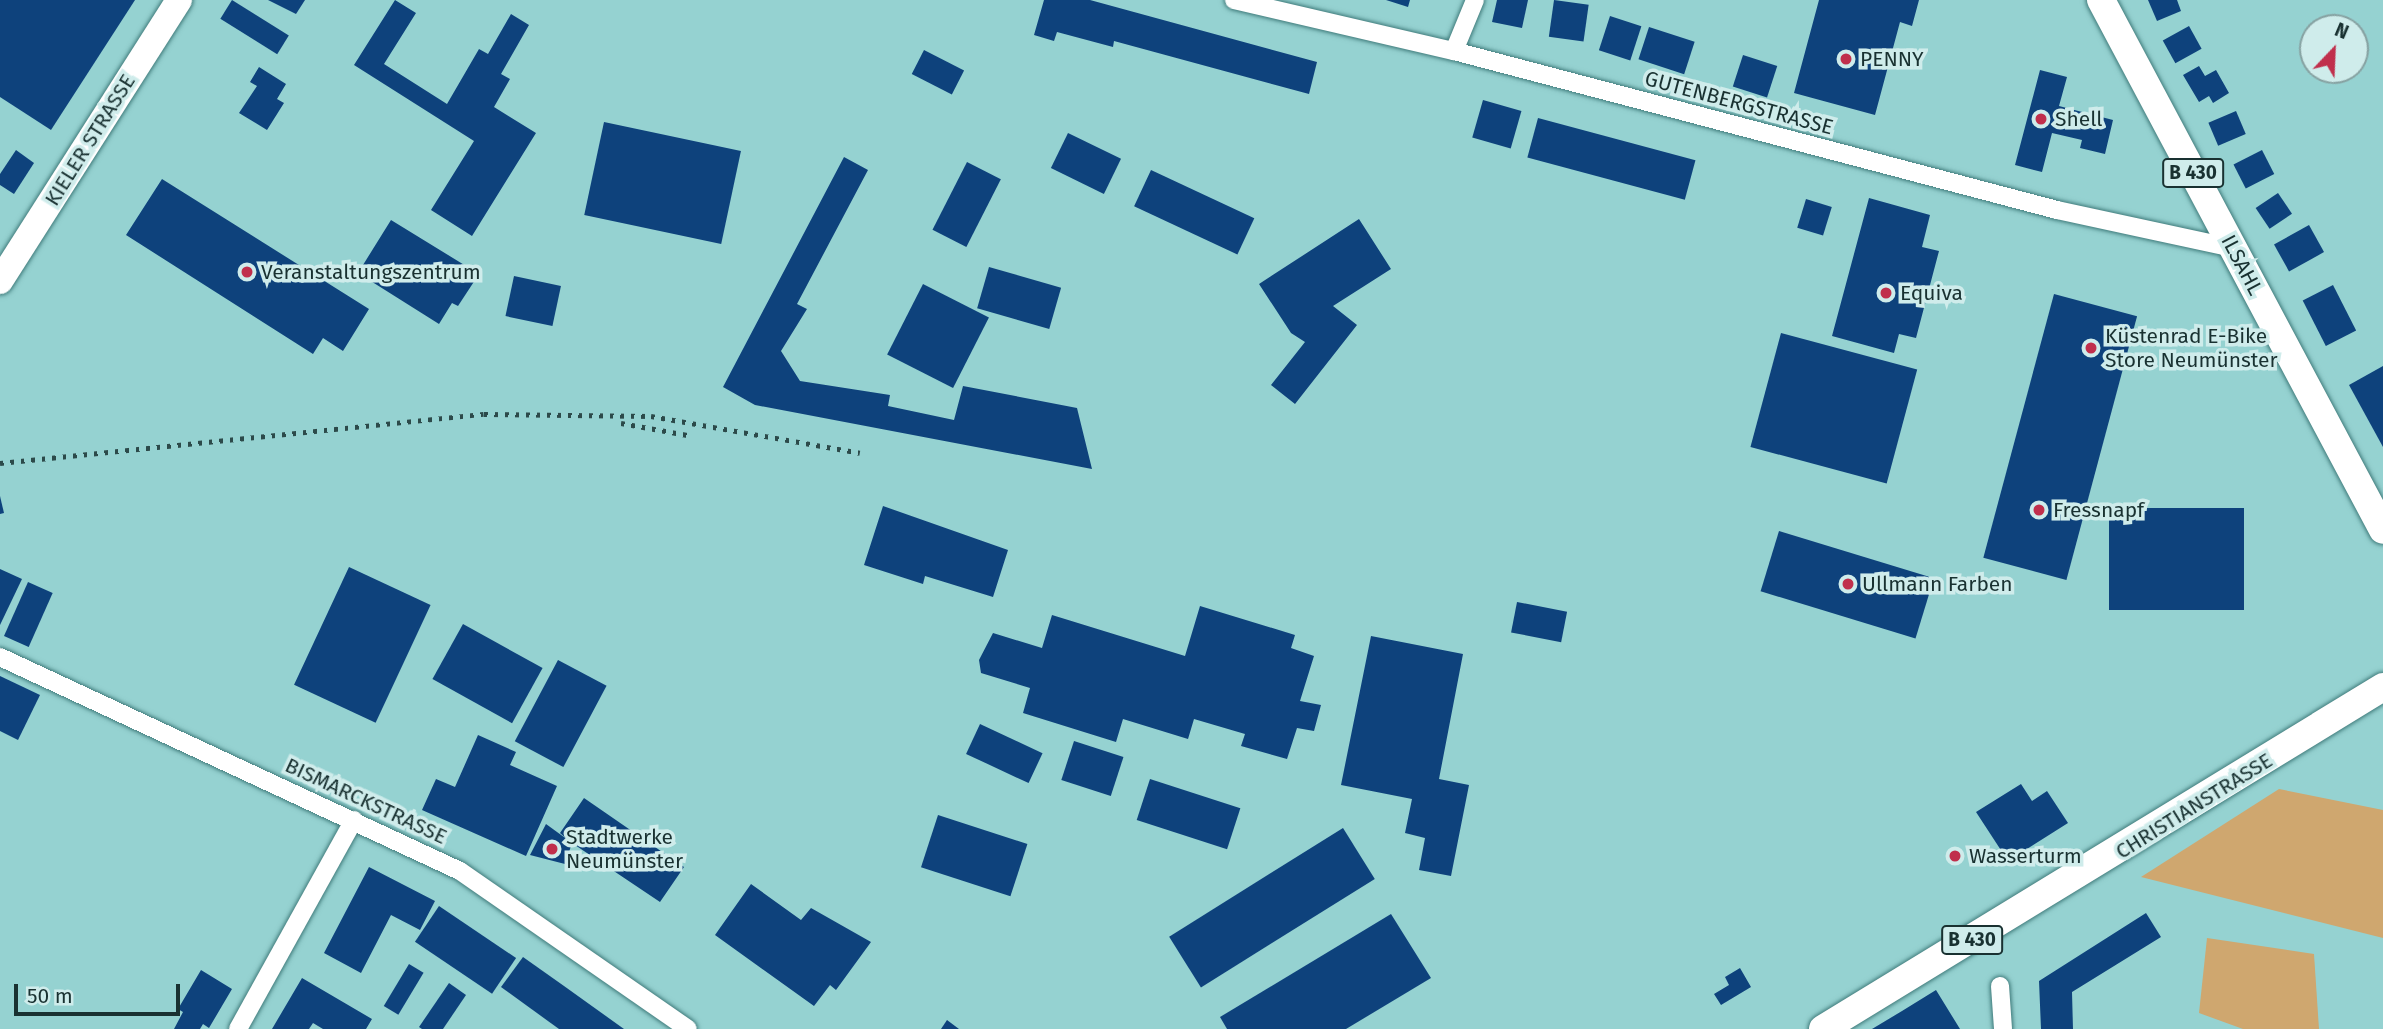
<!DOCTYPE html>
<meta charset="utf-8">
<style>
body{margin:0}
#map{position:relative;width:2383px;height:1029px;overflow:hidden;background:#95d2d1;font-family:"Fira Sans",sans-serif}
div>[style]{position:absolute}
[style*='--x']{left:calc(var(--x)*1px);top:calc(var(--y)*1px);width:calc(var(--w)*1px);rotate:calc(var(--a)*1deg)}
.green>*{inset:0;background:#cfa76f}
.building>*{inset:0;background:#0e427c;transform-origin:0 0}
.roads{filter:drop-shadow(0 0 2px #407b7b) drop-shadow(0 0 2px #407b7b)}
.street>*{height:18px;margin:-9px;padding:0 9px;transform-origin:9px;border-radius:9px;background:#fff}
.secondary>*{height:26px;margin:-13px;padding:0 13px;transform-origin:13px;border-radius:13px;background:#fff}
.primary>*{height:28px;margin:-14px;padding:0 14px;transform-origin:14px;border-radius:14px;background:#fff}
.rail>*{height:5px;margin-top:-2.5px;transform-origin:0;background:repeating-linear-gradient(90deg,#2c4a4a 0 3.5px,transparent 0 10.5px)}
.dots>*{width:19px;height:19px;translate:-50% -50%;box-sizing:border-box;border:4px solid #cfeceb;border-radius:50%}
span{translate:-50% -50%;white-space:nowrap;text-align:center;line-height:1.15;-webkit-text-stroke:7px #cfeceb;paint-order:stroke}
.shield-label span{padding:2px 5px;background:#cfeceb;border:2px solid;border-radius:5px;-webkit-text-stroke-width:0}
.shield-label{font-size:19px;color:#193131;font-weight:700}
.poi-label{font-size:21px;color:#193131}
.left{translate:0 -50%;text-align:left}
.street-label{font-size:21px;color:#193131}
.north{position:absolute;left:2299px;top:14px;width:70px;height:70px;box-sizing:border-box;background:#cfeceb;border:2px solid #86a1a1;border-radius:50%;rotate:23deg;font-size:19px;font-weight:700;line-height:28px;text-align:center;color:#193131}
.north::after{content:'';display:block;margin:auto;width:24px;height:32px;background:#c02f4c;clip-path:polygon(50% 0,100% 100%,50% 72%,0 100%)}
.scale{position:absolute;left:14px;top:984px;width:166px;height:32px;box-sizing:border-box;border:4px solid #193131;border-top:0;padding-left:9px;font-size:21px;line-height:24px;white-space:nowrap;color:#193131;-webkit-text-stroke:5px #cfeceb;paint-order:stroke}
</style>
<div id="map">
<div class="green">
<div style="clip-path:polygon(2279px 789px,2383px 810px,2383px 938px,2141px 877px)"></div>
<div style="clip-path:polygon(2207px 938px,2314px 954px,2319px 1029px,2243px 1029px,2199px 1013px)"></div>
</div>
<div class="building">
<div style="clip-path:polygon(0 0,135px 0,51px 130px,0 97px)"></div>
<div style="left:232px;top:0;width:67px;height:22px;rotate:32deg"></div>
<div style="clip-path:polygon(268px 0,305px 0,296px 14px)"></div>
<div style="clip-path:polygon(395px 0,416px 13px,384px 64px,447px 104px,479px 49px,488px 54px,511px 14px,529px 25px,501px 74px,510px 79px,494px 107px,536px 133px,472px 236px,431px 210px,474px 141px,354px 65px)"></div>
<div style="clip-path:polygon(1044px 0,1090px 0,1317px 62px,1309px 94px,1114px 41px,1113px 47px,1057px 32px,1054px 41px,1034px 35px)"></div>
<div style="clip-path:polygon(1386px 0,1410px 0,1408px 7px)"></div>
<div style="clip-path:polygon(1497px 0,1528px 0,1522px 28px,1492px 22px)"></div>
<div style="left:1554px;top:0;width:35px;height:37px;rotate:8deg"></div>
<div style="clip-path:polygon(1819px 0,1919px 0,1912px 26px,1900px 22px,1875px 115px,1794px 93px)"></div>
<div style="clip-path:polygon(2148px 0,2177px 0,2181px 11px,2157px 21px)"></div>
<div style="left:1610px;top:16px;width:33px;height:36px;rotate:18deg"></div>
<div style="left:2189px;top:26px;width:26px;height:30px;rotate:61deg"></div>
<div style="left:1649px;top:27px;width:48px;height:34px;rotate:18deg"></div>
<div style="left:924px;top:50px;width:45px;height:27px;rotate:27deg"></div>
<div style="left:1743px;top:55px;width:36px;height:33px;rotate:18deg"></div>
<div style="clip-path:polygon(2199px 66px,2205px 76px,2216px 70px,2229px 93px,2213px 103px,2209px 96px,2199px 102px,2183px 75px)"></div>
<div style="clip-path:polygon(259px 67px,286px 84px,277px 99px,284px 103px,267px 130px,239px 113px,257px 86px,250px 82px)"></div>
<div style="clip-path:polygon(2040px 70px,2067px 77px,2059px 106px,2113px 120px,2105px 154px,2080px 148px,2082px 140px,2052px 133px,2042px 172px,2015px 165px)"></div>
<div style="left:1483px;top:100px;width:40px;height:39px;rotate:16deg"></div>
<div style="left:2236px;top:111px;width:25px;height:30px;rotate:67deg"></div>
<div style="left:1538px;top:118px;width:163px;height:41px;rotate:15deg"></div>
<div style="left:604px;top:122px;width:140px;height:95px;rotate:12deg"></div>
<div style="left:1068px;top:133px;width:59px;height:39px;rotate:26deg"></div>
<div style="clip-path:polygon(16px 150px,34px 163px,14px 194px,0 185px,0 174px)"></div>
<div style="left:2262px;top:150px;width:27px;height:32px;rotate:63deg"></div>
<div style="clip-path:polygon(844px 157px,868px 170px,797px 304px,807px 309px,781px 351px,800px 381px,890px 395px,888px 406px,954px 420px,963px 386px,1077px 408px,1092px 469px,755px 405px,723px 387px)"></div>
<div style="left:967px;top:162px;width:38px;height:76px;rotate:27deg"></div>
<div style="left:1151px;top:170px;width:114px;height:40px;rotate:25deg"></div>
<div style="clip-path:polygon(162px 179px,369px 309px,343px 351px,323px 338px,313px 354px,126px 235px)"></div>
<div style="left:2278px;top:193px;width:25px;height:27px;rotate:56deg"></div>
<div style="clip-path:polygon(1869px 198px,1930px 215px,1922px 247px,1939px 251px,1916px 338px,1899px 334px,1894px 353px,1832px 336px)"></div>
<div style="left:1806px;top:199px;width:27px;height:30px;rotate:17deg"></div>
<div style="clip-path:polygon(1359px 219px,1391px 269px,1333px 306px,1357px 325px,1295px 404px,1271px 385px,1305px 342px,1291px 333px,1259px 284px)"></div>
<div style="clip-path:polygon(391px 220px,479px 274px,458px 306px,452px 303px,439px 324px,358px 273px)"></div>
<div style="left:2309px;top:225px;width:31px;height:40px;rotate:61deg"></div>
<div style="left:989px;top:267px;width:75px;height:43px;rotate:16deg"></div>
<div style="left:514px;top:276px;width:48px;height:41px;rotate:12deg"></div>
<div style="left:923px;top:284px;width:74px;height:79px;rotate:27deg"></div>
<div style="left:2333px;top:285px;width:51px;height:34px;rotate:63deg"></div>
<div style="left:2054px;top:294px;width:86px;height:273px;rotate:15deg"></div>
<div style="left:1781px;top:333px;width:141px;height:118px;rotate:15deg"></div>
<div style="clip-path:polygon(2383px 366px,2383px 447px,2349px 385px)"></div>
<div style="clip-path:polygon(0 496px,4px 513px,0 514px)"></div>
<div style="clip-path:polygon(883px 506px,1008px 550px,993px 597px,925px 576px,923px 584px,864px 565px)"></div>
<div style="left:2109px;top:508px;width:135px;height:102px"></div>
<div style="left:1779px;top:531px;width:162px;height:63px;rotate:17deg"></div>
<div style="left:349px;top:567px;width:90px;height:130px;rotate:25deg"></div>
<div style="clip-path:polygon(0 569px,22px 579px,0 625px)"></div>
<div style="left:28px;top:582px;width:27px;height:59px;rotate:24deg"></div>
<div style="left:1517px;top:602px;width:51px;height:31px;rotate:11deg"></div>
<div style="clip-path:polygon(1200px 606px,1295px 635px,1291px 648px,1314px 656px,1300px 701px,1321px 705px,1314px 731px,1297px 728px,1287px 759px,1241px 746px,1245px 734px,1194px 719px,1188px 739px,1123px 719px,1116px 742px,1023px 713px,1030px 688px,981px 673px,979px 660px,993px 633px,1042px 648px,1052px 615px,1185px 656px)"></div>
<div style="left:463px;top:624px;width:91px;height:63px;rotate:29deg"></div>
<div style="clip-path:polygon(1371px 636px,1463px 654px,1439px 779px,1469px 785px,1451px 876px,1419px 870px,1425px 838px,1405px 833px,1412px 799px,1341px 785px)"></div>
<div style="left:558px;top:660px;width:55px;height:92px;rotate:28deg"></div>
<div style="clip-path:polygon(0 676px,40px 695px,18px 740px,0 731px)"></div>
<div style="left:980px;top:724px;width:69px;height:33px;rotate:25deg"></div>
<div style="clip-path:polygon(478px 735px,516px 752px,510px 765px,557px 786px,526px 856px,422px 810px,436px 779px,455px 787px)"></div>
<div style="left:1074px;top:741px;width:52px;height:41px;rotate:18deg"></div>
<div style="left:1150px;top:779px;width:95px;height:43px;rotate:18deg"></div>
<div style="clip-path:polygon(2021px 784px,2032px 801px,2047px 791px,2068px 823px,2008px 861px,1976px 812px)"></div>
<div style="clip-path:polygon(584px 798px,684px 867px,660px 902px,572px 843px,565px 864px,530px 855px,546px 824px,568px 840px,560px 833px)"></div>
<div style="left:938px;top:815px;width:94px;height:55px;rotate:18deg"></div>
<div style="left:1343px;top:828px;width:60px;height:205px;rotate:58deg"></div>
<div style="clip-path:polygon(369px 867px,435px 901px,420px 930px,391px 915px,361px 973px,324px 953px)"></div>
<div style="clip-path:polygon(751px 884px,801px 920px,811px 908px,871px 942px,836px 990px,830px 985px,814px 1006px,715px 935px)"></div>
<div style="left:439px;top:906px;width:93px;height:43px;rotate:34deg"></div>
<div style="clip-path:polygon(2146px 913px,2161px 937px,2072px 992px,2073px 1029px,2041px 1029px,2039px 981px)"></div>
<div style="clip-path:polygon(1391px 914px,1431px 978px,1346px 1029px,1227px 1029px,1220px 1017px)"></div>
<div style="clip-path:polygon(523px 957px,564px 986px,624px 1029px,559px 1029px,501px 987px)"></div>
<div style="left:409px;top:964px;width:17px;height:49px;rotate:31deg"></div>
<div style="clip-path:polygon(1740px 968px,1751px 987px,1721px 1005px,1714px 994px,1729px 985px,1725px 977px)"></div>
<div style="clip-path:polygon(201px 970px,232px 989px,209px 1028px,203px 1024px,200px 1029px,174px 1029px,183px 1012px,178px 1009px)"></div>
<div style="clip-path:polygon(302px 978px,372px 1019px,366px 1029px,323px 1029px,313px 1023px,309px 1029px,272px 1029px)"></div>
<div style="clip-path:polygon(449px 983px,466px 995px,443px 1029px,422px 1029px,419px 1027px)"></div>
<div style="clip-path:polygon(1936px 990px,1960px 1029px,1872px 1029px,1902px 1011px)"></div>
<div style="clip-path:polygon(947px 1020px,959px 1029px,941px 1029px)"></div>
</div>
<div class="roads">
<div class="street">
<div style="--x:1234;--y:0;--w:226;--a:13.1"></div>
<div style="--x:1454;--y:51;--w:624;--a:14.77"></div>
<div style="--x:2057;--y:210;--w:180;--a:12.2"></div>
<div style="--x:1454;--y:51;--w:55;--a:-67.6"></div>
<div style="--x:0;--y:657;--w:507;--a:24.95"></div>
<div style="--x:460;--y:871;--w:277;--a:34.7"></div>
<div style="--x:2000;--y:986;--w:43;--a:86"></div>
<div style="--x:238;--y:1029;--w:239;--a:-61"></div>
</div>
<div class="secondary">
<div style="--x:0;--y:281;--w:333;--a:-57.5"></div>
</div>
<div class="primary">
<div style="--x:2101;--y:0;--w:600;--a:61.98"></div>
<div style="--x:1823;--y:1029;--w:656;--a:-31.41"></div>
</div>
</div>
<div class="rail">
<div style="--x:621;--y:423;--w:73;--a:10.2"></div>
<div style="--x:0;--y:463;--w:486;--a:-5.8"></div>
<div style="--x:484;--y:414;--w:167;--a:0.7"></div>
<div style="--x:651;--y:416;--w:212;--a:10"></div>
</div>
<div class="dots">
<div style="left:1846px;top:59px;background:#c02f4c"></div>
<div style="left:2041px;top:119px;background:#c02f4c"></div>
<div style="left:247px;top:272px;background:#c02f4c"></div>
<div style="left:1886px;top:293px;background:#c02f4c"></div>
<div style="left:2091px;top:348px;background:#c02f4c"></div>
<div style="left:2039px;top:510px;background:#c02f4c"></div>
<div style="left:1848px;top:584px;background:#c02f4c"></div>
<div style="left:552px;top:849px;background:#c02f4c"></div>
<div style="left:1955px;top:856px;background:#c02f4c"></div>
</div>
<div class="shield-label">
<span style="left:2193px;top:173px">B 430</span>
<span style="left:1972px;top:940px">B 430</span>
</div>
<div class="poi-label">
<span class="left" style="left:1860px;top:59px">PENNY</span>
<span class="left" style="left:2055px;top:119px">Shell</span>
<span class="left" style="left:261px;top:272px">Veranstaltungszentrum</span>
<span class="left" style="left:1900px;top:293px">Equiva</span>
<span class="left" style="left:2105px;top:348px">Küstenrad E-Bike<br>Store Neumünster</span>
<span class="left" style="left:2053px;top:510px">Fressnapf</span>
<span class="left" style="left:1862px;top:584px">Ullmann Farben</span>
<span class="left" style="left:566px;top:849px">Stadtwerke<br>Neumünster</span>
<span class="left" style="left:1969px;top:856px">Wasserturm</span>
</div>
<div class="street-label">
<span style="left:1739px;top:103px;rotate:15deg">GUTENBERGSTRASSE</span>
<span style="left:90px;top:140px;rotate:-58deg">KIELER STRASSE</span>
<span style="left:2242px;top:265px;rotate:62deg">ILSAHL</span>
<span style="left:366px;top:801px;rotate:25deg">BISMARCKSTRASSE</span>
<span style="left:2194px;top:806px;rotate:-32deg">CHRISTIANSTRASSE</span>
</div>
<div class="north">N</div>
<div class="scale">50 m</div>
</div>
